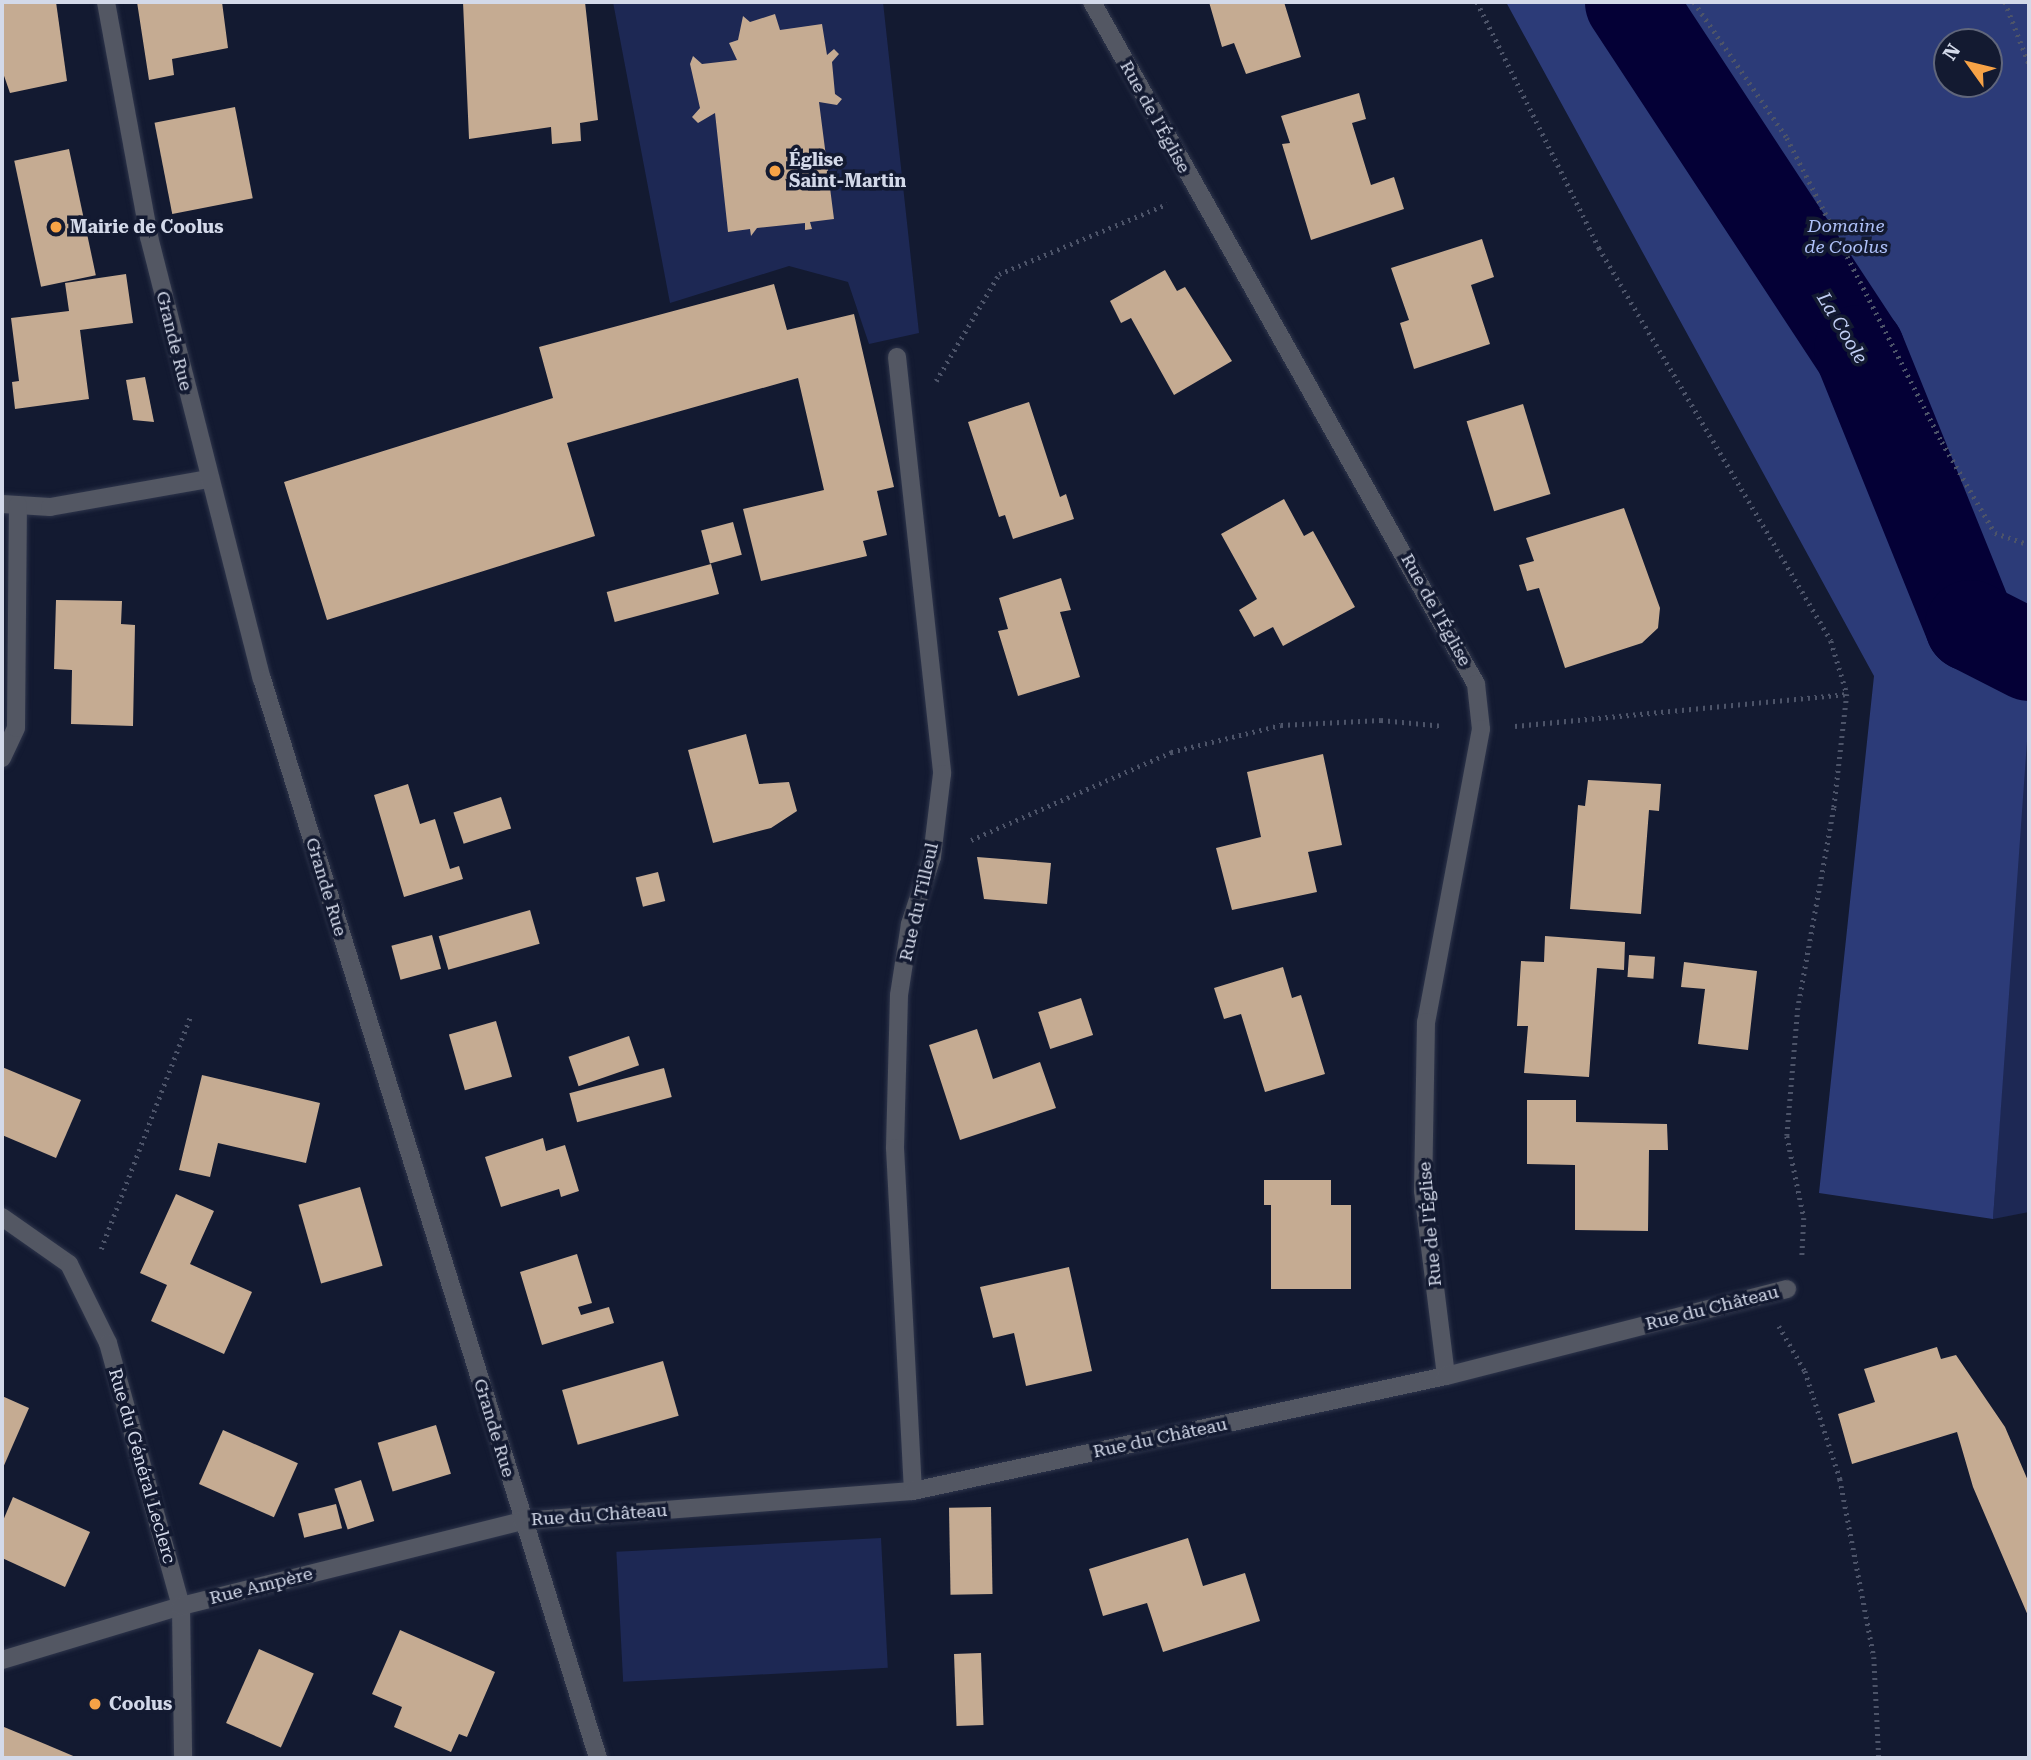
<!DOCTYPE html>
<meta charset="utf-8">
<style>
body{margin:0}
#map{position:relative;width:2031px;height:1760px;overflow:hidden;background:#131a31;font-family:"Roboto Serif",serif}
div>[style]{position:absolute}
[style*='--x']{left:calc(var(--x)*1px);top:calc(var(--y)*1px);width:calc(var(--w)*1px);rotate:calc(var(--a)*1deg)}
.green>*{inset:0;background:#1d2854;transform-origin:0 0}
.forest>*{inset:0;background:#2c3b78}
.river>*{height:91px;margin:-45.5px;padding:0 45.5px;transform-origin:45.5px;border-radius:45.5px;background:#040036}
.building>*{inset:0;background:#c5ab92;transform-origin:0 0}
.path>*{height:4.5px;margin-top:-2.25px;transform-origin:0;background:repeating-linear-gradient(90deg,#4d5469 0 2px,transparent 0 7px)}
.roads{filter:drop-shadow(0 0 2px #2e354b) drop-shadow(0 0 2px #2e354b)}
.service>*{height:18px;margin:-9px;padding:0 9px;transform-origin:9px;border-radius:9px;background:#535763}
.minor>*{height:18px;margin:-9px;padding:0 9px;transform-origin:9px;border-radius:9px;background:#535763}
.dots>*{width:19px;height:19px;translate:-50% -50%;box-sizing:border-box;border:4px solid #131a31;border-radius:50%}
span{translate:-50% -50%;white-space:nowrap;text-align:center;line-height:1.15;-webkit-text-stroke:7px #131a31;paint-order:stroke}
.street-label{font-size:18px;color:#d3d9e9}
.poi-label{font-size:18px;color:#d3d9e9;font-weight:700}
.left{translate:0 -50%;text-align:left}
.park-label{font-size:18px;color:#aec0f8;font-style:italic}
.water-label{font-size:19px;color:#c1cef4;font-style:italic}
.frame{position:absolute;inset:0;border:4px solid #d3d9e9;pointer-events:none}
.north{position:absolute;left:1933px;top:28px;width:70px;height:70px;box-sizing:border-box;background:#131a31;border:2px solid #60667b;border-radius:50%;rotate:304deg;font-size:19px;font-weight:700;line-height:28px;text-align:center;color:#d3d9e9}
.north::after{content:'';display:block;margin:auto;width:24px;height:32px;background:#f6a246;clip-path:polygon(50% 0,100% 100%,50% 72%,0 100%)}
</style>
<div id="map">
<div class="green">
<div style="clip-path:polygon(613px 2px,883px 2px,919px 333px,869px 344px,848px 282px,789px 266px,670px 303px)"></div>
<div style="clip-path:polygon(2029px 713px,2029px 1212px,1993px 1219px,2026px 717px)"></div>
<div style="left:881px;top:1538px;width:130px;height:265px;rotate:87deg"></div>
</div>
<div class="forest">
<div style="clip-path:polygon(evenodd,1506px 2px,2029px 2px,2029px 713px,1993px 1219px,1819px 1193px,1874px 676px,1506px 2px,1947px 42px,1989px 42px,1989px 84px,1947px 84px,1947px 42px)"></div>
</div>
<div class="river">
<div style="--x:1630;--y:2;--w:417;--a:56.7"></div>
<div style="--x:1859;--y:350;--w:297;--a:68"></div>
<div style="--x:1970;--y:625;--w:66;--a:27"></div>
</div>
<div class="building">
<div style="clip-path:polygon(2px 2px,56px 2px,67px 81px,10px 93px,2px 70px)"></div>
<div style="clip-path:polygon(137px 2px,222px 2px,228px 48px,172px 59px,174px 75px,149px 80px)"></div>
<div style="clip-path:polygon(463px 2px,585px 2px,598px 120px,580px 123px,581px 141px,552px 144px,551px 127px,469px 139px)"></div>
<div style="clip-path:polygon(1209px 2px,1284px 2px,1301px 57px,1246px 74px,1234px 43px,1222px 47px)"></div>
<div style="clip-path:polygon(775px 14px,780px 30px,822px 24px,827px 55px,834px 49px,839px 54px,832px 62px,835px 94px,842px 99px,837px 105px,819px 102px,834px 219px,810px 222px,812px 229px,805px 230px,805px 223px,757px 228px,751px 236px,750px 229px,728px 232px,715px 113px,698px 123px,692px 117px,700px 108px,690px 64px,693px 56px,702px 64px,737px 60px,729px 43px,738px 40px,743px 16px,750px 22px)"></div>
<div style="clip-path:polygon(1359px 93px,1366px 119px,1352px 123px,1371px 185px,1394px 177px,1404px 209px,1311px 240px,1282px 144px,1290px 143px,1281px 116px)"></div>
<div style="left:235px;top:107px;width:93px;height:82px;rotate:79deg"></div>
<div style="left:69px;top:149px;width:129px;height:56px;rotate:78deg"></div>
<div style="clip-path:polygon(1482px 239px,1494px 277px,1471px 285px,1490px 344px,1414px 369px,1400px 323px,1409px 320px,1391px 268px)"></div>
<div style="clip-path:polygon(1165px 270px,1177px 291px,1185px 287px,1232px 361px,1174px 395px,1131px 318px,1121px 323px,1110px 301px)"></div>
<div style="clip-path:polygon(126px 274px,133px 323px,80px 330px,89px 399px,15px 409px,12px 382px,19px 381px,11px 318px,69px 311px,65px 283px)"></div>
<div style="clip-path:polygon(774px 284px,787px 330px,854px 314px,894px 487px,877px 491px,887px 535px,863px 541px,867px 556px,761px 581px,743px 509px,824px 490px,798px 378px,567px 443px,595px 536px,327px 620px,284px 482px,553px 398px,539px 347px)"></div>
<div style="clip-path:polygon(145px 377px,154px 422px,133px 420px,126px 380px)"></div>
<div style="clip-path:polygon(1029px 402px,1060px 497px,1066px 494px,1074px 519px,1013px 539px,1005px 515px,999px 517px,968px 422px)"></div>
<div style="left:1523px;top:404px;width:94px;height:59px;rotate:73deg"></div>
<div style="clip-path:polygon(1284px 499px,1304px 536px,1313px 531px,1355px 607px,1283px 646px,1273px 627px,1254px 637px,1239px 610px,1257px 599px,1221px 534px)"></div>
<div style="clip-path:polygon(1624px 508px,1660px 608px,1658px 628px,1642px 643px,1565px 668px,1539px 588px,1527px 591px,1519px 565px,1534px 561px,1526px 538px)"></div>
<div style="left:733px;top:522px;width:34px;height:33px;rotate:75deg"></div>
<div style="left:711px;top:564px;width:31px;height:108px;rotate:75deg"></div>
<div style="clip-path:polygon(1061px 578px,1071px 610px,1060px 612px,1080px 677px,1018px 696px,998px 631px,1008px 629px,999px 598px)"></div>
<div style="clip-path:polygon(56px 600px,122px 601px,121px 624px,135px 625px,133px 726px,71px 724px,72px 670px,54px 669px)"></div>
<div style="clip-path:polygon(746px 734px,759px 784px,789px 782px,797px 811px,771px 828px,713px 843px,688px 750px)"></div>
<div style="clip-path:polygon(1323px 754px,1342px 845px,1308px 852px,1317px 892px,1232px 910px,1216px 848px,1261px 837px,1247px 772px)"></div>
<div style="clip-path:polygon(1588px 780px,1661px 784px,1659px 811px,1649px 810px,1641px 914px,1570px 909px,1578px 805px,1585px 806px)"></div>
<div style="clip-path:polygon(408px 784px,420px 824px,435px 819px,450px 869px,459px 866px,463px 879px,404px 897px,374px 795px)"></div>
<div style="left:501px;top:797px;width:33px;height:50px;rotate:72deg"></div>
<div style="clip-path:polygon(977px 857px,1051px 863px,1047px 904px,984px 899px)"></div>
<div style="left:658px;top:872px;width:30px;height:23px;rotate:76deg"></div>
<div style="left:530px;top:910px;width:35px;height:95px;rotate:74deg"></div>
<div style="left:432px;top:935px;width:35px;height:42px;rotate:75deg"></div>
<div style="clip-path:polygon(1545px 936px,1625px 942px,1624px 970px,1597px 968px,1589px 1077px,1524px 1073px,1528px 1026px,1517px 1026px,1521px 961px,1544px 962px)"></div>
<div style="left:1629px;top:955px;width:26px;height:22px;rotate:4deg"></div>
<div style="clip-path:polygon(1684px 962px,1757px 971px,1748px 1050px,1698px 1044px,1705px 989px,1681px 987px)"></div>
<div style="clip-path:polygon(1283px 967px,1292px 998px,1301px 995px,1325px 1074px,1265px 1092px,1241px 1014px,1224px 1019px,1214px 988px)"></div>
<div style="left:1081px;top:998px;width:39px;height:45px;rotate:72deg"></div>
<div style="left:496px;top:1021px;width:58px;height:49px;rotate:74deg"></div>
<div style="clip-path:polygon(977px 1029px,993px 1079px,1040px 1062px,1056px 1108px,960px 1140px,929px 1045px)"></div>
<div style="left:629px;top:1036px;width:31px;height:64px;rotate:71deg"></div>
<div style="clip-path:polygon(2px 1067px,81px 1100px,56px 1158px,2px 1135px)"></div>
<div style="left:664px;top:1068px;width:30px;height:98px;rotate:75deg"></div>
<div style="clip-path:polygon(202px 1075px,320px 1103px,306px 1163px,218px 1143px,210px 1177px,179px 1170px)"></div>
<div style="clip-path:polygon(1527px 1100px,1576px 1100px,1576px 1122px,1667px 1124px,1668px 1150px,1649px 1150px,1648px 1231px,1575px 1230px,1575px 1165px,1527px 1164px)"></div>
<div style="clip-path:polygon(543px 1138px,546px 1151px,565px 1145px,579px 1191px,561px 1197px,559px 1189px,501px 1207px,485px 1157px)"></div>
<div style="clip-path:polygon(1264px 1180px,1331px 1180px,1331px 1205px,1351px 1205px,1351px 1289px,1271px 1289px,1271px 1205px,1264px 1205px)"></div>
<div style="left:360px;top:1187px;width:82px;height:64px;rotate:74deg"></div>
<div style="clip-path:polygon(176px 1194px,214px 1211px,190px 1264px,252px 1292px,224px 1354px,151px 1321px,167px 1285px,140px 1273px)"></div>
<div style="clip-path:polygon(577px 1254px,592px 1303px,578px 1307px,581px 1315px,609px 1307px,614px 1323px,542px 1345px,520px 1272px)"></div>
<div style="clip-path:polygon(1069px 1267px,1092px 1371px,1026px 1386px,1014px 1333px,993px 1338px,980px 1287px)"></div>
<div style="clip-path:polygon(1937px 1347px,1941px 1359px,1956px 1355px,2005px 1427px,2029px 1483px,2029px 1618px,1973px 1487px,1957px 1432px,1852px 1464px,1838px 1414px,1875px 1402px,1864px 1369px)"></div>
<div style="left:663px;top:1361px;width:57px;height:105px;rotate:74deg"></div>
<div style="clip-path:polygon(2px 1396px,29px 1408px,2px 1470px)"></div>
<div style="left:436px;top:1425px;width:51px;height:61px;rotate:73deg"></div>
<div style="left:223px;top:1430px;width:82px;height:59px;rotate:24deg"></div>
<div style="left:361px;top:1480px;width:43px;height:28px;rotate:72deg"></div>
<div style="clip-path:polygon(13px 1497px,90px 1532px,65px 1587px,2px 1558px,2px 1523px)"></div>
<div style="left:336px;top:1504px;width:25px;height:39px;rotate:76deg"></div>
<div style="left:991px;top:1507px;width:87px;height:42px;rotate:89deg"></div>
<div style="clip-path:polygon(1188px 1538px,1203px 1586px,1245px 1573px,1260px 1621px,1163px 1652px,1147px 1603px,1103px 1616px,1089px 1569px)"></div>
<div style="clip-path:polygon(400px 1630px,495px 1672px,467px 1737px,459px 1734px,451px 1752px,394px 1727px,402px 1707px,372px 1694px)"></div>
<div style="left:259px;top:1649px;width:60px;height:81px;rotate:24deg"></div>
<div style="left:981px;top:1653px;width:72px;height:27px;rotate:88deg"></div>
<div style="clip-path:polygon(4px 1727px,45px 1744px,78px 1758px,2px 1758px)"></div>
</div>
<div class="path">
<div style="--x:1477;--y:2;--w:275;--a:63.6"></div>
<div style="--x:1599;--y:248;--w:456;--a:59.4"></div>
<div style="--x:1831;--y:641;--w:55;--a:73.2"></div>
<div style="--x:1847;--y:694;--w:115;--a:96.5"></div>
<div style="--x:1834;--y:808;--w:203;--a:100.2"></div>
<div style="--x:1798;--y:1008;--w:128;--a:94.9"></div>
<div style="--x:1787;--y:1136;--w:84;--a:78.3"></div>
<div style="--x:1804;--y:1218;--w:40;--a:92.9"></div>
<div style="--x:1694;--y:2;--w:165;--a:55.6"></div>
<div style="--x:1787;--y:138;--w:341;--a:63"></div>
<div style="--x:1942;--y:442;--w:105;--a:59.8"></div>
<div style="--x:1995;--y:533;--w:36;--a:19"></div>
<div style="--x:2005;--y:2;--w:66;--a:68.8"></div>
<div style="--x:936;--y:381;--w:124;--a:-59.5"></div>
<div style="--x:999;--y:274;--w:182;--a:-22.6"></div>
<div style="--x:1515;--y:726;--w:334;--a:-5.5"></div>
<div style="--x:971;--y:840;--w:219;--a:-23.7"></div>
<div style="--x:1171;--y:752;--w:113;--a:-13.8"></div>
<div style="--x:1281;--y:725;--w:100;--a:-2.9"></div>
<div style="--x:1381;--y:720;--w:63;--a:5.4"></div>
<div style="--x:101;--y:1249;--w:248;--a:-69"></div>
<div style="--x:1779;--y:1326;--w:52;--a:60"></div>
<div style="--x:1805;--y:1371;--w:114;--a:72"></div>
<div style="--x:1840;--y:1479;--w:181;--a:79.2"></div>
<div style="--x:1874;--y:1657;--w:101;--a:87.2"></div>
</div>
<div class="roads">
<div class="service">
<div style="--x:2;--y:504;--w:48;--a:3.6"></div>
<div style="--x:50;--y:507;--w:160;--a:-10"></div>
<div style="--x:2;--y:758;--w:33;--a:-65"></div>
<div style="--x:16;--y:728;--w:223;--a:-89.5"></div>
</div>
<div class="minor">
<div style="--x:106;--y:2;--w:239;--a:79.6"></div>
<div style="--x:149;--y:237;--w:456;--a:75.7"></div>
<div style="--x:262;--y:679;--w:1130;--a:72.7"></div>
<div style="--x:1092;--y:2;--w:783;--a:60.62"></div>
<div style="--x:1476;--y:684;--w:45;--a:83.7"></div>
<div style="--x:1481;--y:729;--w:298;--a:100.6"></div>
<div style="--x:1426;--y:1022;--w:169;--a:91"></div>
<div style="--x:1423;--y:1191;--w:186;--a:82.9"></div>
<div style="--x:897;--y:357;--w:419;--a:83.8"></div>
<div style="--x:942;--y:774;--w:84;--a:96.9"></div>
<div style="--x:932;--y:857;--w:71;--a:108.2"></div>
<div style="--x:910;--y:924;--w:72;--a:98.8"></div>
<div style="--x:899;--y:995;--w:153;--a:91.5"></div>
<div style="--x:895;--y:1148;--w:343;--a:87"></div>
<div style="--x:2;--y:1217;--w:82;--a:35"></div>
<div style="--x:69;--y:1264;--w:88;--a:63.7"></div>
<div style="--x:108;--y:1343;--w:273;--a:74.5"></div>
<div style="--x:181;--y:1606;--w:152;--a:89.2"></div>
<div style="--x:2;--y:1660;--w:187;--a:-16.8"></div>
<div style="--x:181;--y:1606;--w:351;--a:-14"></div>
<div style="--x:522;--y:1521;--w:392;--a:-4.4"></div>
<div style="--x:913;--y:1491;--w:545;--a:-12.18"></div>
<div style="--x:1446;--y:1376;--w:352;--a:-14.3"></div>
</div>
</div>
<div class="dots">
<div style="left:775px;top:171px;background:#f6a246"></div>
<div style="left:56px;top:227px;background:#f6a246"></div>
<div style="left:95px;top:1704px;background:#f6a246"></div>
</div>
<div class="street-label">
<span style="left:1155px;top:117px;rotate:61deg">Rue de l'Église</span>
<span style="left:174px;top:341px;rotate:76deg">Grande Rue</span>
<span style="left:1436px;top:610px;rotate:61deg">Rue de l'Église</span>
<span style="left:326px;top:887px;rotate:73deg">Grande Rue</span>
<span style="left:919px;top:902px;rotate:-77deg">Rue du Tilleul</span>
<span style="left:1430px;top:1224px;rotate:-95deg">Rue de l'Église</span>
<span style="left:1712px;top:1308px;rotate:-14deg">Rue du Château</span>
<span style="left:494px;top:1428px;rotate:73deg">Grande Rue</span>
<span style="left:1160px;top:1438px;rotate:-12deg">Rue du Château</span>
<span style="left:142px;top:1466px;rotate:74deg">Rue du Général Leclerc</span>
<span style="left:599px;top:1515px;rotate:-4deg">Rue du Château</span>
<span style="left:261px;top:1586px;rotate:-14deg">Rue Ampère</span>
</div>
<div class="poi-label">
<span class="left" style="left:789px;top:171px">Église<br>Saint-Martin</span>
<span class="left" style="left:70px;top:227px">Mairie de Coolus</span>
<span class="left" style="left:109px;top:1704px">Coolus</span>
</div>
<div class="park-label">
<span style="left:1846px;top:237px">Domaine<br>de Coolus</span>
</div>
<div class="water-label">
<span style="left:1842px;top:328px;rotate:59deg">La Coole</span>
</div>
<div class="frame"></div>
<div class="north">N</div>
</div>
